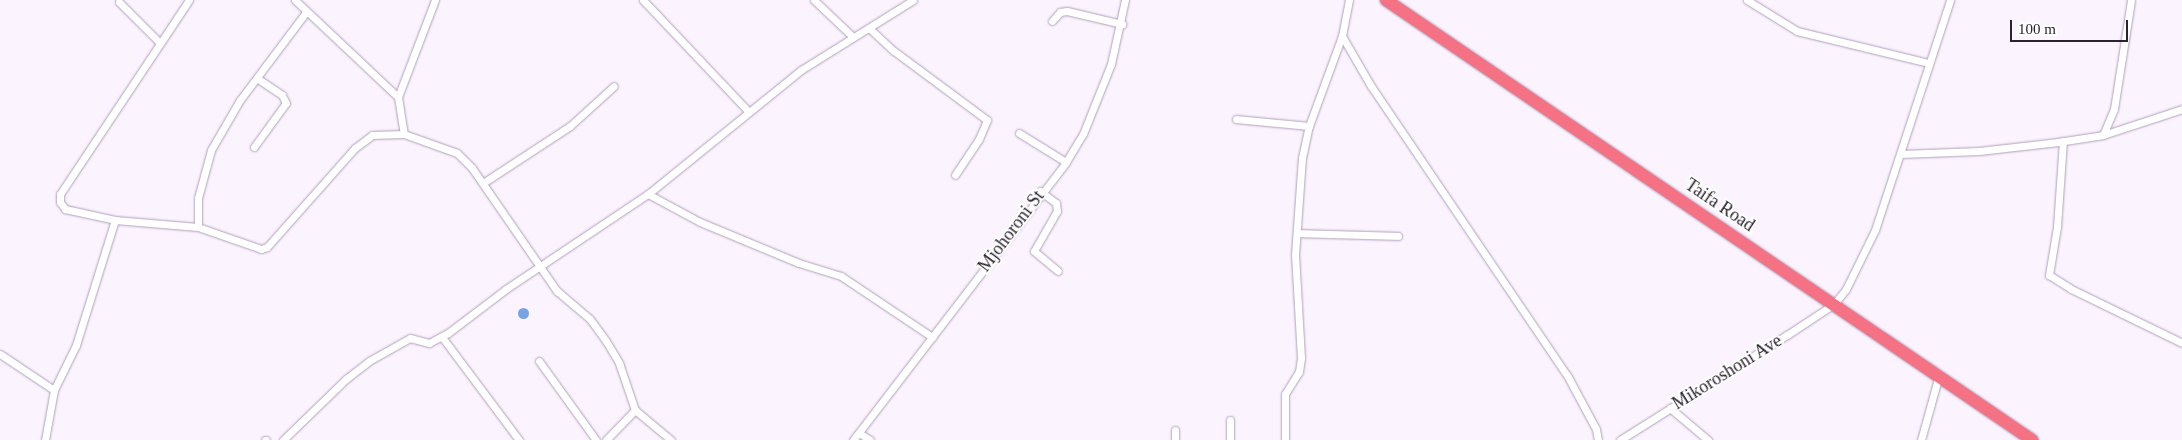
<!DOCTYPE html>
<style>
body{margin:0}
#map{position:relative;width:2182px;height:440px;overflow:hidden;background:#fbf4ff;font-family:"Times New Roman",serif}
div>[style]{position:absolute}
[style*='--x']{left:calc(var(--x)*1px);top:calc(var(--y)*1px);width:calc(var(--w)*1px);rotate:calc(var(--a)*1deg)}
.water>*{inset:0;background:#77a4e3}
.round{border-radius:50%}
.roads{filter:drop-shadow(0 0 1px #b29fb9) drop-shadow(0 0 1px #b29fb9)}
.street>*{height:7px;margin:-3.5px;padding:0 3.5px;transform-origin:3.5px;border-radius:3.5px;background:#fff}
.highway>*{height:12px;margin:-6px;padding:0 6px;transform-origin:6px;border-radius:6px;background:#f57284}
span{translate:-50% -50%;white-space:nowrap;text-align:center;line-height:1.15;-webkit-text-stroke:4px #fff;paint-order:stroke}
.street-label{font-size:18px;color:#2a232d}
.scale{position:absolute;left:2010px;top:20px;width:118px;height:22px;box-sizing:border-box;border:2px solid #2a232d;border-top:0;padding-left:6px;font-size:15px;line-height:18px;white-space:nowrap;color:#2a232d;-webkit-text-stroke:4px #fff;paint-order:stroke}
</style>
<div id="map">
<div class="water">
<div class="round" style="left:517.5px;top:307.5px;width:11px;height:11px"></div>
</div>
<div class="roads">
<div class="street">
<div style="--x:189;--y:0;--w:233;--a:123.6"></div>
<div style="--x:60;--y:194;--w:8;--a:90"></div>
<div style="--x:60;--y:202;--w:9;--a:54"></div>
<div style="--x:65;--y:209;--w:51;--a:12.4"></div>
<div style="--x:115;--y:220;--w:83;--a:4.8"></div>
<div style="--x:198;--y:227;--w:67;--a:19.2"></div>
<div style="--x:261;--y:249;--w:6;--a:-18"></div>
<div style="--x:267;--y:247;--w:132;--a:-48.4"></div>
<div style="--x:355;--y:148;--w:21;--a:-37"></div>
<div style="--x:372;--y:135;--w:32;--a:-2"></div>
<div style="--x:295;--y:0;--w:141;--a:43.3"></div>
<div style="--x:398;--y:97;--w:37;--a:81"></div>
<div style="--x:404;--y:134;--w:56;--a:19.7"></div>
<div style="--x:457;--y:153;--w:21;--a:45"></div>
<div style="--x:472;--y:168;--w:150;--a:55.4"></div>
<div style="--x:557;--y:291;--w:43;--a:40.3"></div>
<div style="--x:590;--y:319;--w:27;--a:54"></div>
<div style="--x:606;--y:341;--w:26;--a:59"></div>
<div style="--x:619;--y:363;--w:50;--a:71.2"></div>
<div style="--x:635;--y:410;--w:47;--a:39.8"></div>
<div style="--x:643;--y:0;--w:153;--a:46.6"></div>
<div style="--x:814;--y:0;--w:52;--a:43.5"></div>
<div style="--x:1747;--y:0;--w:59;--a:31.8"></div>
<div style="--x:1797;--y:31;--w:135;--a:13.7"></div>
<div style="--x:119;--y:2;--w:55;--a:45"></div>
<div style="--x:1052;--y:21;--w:12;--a:-48"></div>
<div style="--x:1060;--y:12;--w:7;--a:-8"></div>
<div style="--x:1067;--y:11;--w:57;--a:13.3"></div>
<div style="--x:869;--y:28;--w:34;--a:43"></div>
<div style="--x:894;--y:51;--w:116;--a:36.6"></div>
<div style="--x:987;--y:120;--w:21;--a:113"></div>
<div style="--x:979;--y:139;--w:43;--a:123.7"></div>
<div style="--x:1342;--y:36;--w:58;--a:59.9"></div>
<div style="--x:1371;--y:86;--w:349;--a:55.9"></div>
<div style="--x:1567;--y:375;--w:61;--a:61.8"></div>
<div style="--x:1596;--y:429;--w:11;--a:80"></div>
<div style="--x:398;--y:97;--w:104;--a:-69.1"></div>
<div style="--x:1236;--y:119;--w:73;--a:5.5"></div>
<div style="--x:1019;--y:133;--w:55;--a:31.7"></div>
<div style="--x:2103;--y:135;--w:28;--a:-67"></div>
<div style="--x:2114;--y:109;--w:110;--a:-81.1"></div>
<div style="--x:2063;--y:141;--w:86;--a:94"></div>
<div style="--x:2057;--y:227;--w:49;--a:99.5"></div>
<div style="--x:2049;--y:275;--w:26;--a:32"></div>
<div style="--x:2071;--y:289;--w:123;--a:25.9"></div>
<div style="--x:254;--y:147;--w:54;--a:-54"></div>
<div style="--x:286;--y:103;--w:9;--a:-117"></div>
<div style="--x:282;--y:95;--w:30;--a:-146"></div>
<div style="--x:1901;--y:154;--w:78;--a:-2.2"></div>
<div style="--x:1979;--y:151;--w:80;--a:-6.5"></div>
<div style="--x:2058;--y:142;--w:46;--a:-8.8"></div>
<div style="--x:2103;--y:135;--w:83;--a:-18.2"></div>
<div style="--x:483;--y:183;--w:104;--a:-33.2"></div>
<div style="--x:570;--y:126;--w:59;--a:-42.3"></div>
<div style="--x:1040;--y:191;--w:20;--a:37"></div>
<div style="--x:1056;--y:203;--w:8;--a:83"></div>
<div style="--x:1057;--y:211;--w:46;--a:119.9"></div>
<div style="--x:1034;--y:251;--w:31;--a:40"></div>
<div style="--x:648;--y:194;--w:59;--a:28.3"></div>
<div style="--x:700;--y:222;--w:107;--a:22.5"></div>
<div style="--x:799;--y:263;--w:44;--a:17.2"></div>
<div style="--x:841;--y:276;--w:110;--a:33.8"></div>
<div style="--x:198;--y:227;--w:29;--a:-90"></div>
<div style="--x:198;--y:198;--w:50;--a:-74.8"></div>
<div style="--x:211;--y:150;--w:58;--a:-59.9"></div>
<div style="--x:240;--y:100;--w:110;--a:-53.1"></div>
<div style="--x:1297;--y:233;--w:101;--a:1.7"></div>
<div style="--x:442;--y:337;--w:129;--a:53.2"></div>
<div style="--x:0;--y:354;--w:65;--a:33.7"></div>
<div style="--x:539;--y:361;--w:97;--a:54.2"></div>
<div style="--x:1670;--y:408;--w:50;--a:40.1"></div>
<div style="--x:1230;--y:420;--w:20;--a:90"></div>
<div style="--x:1175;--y:430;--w:10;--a:90"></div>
<div style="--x:859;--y:433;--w:13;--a:32"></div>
<div style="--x:45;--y:440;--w:51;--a:-79.8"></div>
<div style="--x:54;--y:390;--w:50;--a:-63.9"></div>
<div style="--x:76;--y:345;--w:131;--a:-72.7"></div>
<div style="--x:265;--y:440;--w:1;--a:0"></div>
<div style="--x:283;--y:440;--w:88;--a:-44.1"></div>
<div style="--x:346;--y:379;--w:29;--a:-38"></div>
<div style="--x:369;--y:361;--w:47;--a:-29.3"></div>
<div style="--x:410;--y:338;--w:20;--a:15"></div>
<div style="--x:429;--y:343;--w:21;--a:-28"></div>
<div style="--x:448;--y:333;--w:73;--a:-37.2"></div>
<div style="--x:506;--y:289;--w:171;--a:-33.8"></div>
<div style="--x:648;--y:194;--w:197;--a:-39"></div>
<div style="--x:801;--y:70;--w:132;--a:-32"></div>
<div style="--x:606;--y:440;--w:42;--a:-46"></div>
<div style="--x:853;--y:440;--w:350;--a:-52.5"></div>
<div style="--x:1066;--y:162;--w:33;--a:-59"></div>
<div style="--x:1083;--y:134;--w:75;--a:-68.2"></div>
<div style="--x:1111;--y:64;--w:66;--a:-77.7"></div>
<div style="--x:1285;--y:440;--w:46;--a:-90"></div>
<div style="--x:1285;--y:394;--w:26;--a:-58"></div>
<div style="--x:1299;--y:372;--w:14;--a:-82"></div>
<div style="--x:1301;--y:358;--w:103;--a:-93.3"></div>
<div style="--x:1295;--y:255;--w:97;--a:-85.9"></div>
<div style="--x:1302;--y:158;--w:33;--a:-78"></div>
<div style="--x:1309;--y:126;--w:96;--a:-69.9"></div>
<div style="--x:1342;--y:36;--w:37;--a:-79"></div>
<div style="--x:1620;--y:440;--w:197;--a:-32.2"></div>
<div style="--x:1787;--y:335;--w:56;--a:-33.4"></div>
<div style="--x:1834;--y:304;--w:19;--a:-51"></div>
<div style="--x:1846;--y:289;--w:66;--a:-63.8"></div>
<div style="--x:1875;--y:230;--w:242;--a:-71.9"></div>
<div style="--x:1921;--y:440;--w:67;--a:-74.5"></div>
</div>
<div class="highway">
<div style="--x:1386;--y:0;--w:782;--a:34.26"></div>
</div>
</div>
<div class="street-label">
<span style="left:1720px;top:205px;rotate:34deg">Taifa Road</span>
<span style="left:1011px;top:231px;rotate:-53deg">Mjohoroni St</span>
<span style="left:1727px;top:372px;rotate:-32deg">Mikoroshoni Ave</span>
</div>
<div class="scale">100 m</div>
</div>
